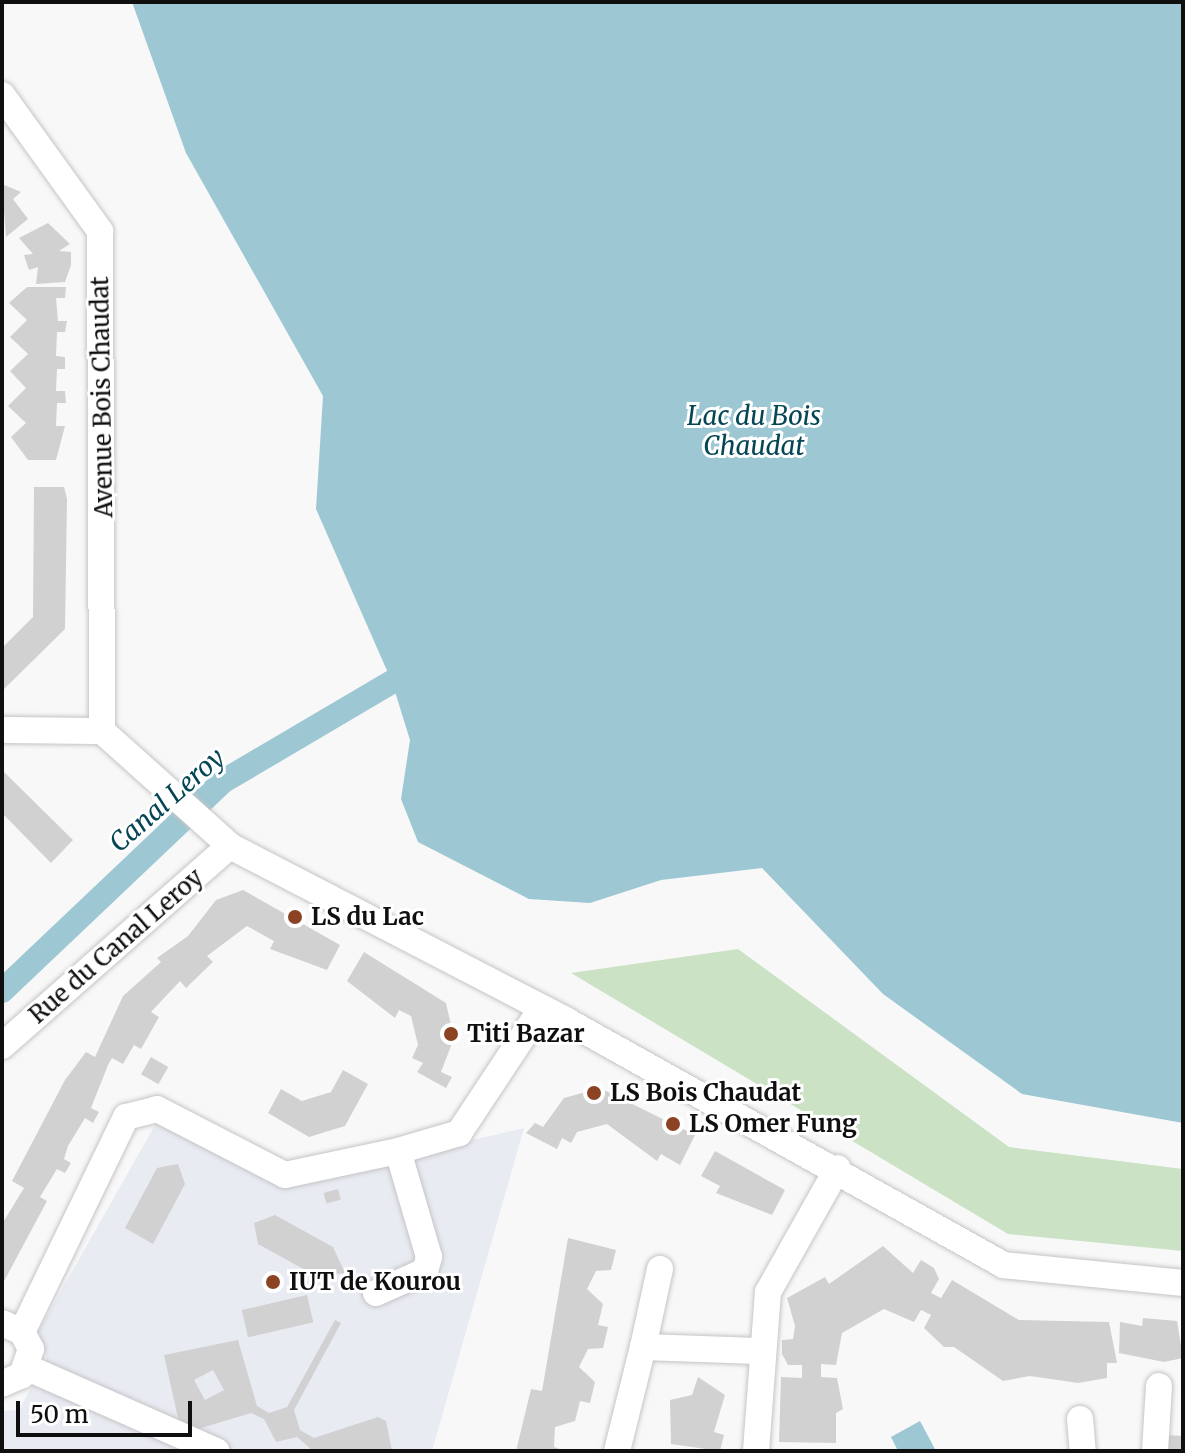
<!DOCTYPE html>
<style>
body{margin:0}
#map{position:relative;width:1185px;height:1453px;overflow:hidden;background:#f8f8f9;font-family:Merriweather,serif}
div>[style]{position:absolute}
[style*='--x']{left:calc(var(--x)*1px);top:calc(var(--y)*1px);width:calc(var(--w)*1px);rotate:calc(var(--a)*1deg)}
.built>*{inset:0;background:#e9ebf3}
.green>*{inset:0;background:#cbe2c5}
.water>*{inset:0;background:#9cc7d3}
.canal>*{height:24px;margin:-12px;padding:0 12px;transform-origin:12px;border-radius:12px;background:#9cc7d3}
.building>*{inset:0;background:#d1d1d2;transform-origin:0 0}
.roads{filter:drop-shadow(0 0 2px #c5c5c6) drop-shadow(0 0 2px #c5c5c6)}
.minor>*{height:26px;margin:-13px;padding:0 13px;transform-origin:13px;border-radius:13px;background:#fff}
.dots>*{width:22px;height:22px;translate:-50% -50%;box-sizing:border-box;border:4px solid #fff;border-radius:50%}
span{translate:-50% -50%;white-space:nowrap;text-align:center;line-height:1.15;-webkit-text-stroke:6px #fff;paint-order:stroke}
.street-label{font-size:24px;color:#0f0f10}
.poi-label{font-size:24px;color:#0f0f10;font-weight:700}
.left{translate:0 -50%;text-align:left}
.water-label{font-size:26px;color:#044654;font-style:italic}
.frame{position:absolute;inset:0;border:4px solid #0f0f10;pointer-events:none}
.scale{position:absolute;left:16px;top:1401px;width:176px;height:36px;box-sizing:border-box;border:4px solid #0f0f10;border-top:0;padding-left:10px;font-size:24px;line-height:28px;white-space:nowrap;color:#0f0f10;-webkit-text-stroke:6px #fff;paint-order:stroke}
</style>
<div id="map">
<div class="built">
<div style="clip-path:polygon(158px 1120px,283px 1185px,524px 1128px,432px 1451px,2px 1451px,2px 1411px,19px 1410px,47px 1359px,37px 1333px)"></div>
</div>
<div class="green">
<div style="clip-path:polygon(738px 949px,1009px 1147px,1183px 1169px,1183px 1251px,1008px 1234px,571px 973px)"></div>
</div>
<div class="water">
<div style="clip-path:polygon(132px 2px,1183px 2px,1183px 1123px,1022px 1094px,883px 994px,762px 868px,661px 880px,590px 903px,529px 899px,418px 842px,401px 799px,410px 740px,392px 682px,316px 509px,323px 396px,186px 153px)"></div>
<div style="clip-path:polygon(920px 1421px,936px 1451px,898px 1451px,891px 1437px)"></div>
</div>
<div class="canal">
<div style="--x:2;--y:991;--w:303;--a:-43.5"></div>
<div style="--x:222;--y:782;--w:197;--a:-30.5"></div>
</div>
<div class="building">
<div style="clip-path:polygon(2px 184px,21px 192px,13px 199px,28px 219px,6px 237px)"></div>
<div style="clip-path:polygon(48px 223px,70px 244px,59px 251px,71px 252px,71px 265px,65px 282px,36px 284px,38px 267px,29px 270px,24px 255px,33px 254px,19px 238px)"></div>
<div style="clip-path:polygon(27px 287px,66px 287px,65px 298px,56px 298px,58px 321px,67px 321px,65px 332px,57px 332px,56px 356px,65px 357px,65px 369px,57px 369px,56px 391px,65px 391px,66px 403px,57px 403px,56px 426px,65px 426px,56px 460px,28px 460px,11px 437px,26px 423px,8px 406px,26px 388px,10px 371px,28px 354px,10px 337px,27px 320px,9px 303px)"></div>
<div style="clip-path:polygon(34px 487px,64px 487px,67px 499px,65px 629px,2px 691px,2px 648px,33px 617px)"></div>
<div style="clip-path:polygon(2px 770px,73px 840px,51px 863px,2px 813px)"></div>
<div style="clip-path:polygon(243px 890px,340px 945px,327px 970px,270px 949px,274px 941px,247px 926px,207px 956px,213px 962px,186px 988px,180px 981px,151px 1012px,159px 1017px,141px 1049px,134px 1045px,123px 1064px,112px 1058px,108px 1065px,91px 1108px,99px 1112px,93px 1123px,85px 1118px,68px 1146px,64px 1159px,71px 1163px,65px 1173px,57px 1169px,40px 1197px,47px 1201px,2px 1285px,2px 1224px,24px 1188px,12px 1181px,65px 1080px,86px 1052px,95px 1057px,123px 996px,161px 962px,157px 958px,188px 936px,216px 900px)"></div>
<div style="clip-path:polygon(364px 952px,446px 1003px,454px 1038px,441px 1072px,452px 1077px,446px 1088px,417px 1072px,423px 1063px,412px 1058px,418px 1045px,411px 1016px,399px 1010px,395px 1018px,347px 981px)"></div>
<div style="left:151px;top:1057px;width:20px;height:20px;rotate:30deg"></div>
<div style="clip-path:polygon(343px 1070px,368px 1084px,345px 1126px,309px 1137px,268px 1113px,281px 1089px,302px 1101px,331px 1092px)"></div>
<div style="clip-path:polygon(600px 1088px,695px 1135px,680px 1165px,661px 1154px,657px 1161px,607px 1124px,577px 1132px,571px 1143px,562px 1138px,557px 1149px,526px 1133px,535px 1123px,543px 1127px,564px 1098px)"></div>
<div style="clip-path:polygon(715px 1151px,785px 1190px,772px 1215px,716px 1193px,720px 1186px,701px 1176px)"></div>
<div style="clip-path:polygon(178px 1164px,185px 1184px,153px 1244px,125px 1228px,157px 1168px)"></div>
<div style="left:338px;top:1189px;width:11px;height:15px;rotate:75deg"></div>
<div style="clip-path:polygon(275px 1215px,333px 1247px,345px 1273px,316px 1276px,258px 1244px,254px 1223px)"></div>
<div style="clip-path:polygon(568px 1238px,616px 1250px,611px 1270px,596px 1271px,587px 1289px,603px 1304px,598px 1325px,608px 1327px,603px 1348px,588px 1349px,579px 1367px,595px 1382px,590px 1403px,580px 1401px,575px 1421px,555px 1427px,554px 1447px,566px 1451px,516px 1451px,531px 1389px,542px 1391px)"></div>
<div style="clip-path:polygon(883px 1246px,913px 1273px,921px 1260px,934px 1268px,939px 1279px,931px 1293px,941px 1298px,952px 1280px,1019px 1320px,1109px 1322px,1117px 1363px,1107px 1363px,1107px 1378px,1078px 1383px,1030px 1376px,1003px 1381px,954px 1347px,944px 1347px,924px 1328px,931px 1315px,921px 1310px,914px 1322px,884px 1309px,842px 1333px,836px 1365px,821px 1364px,821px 1377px,837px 1378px,843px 1409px,836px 1413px,836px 1443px,779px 1442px,781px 1377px,802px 1378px,802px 1365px,788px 1365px,782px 1354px,782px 1340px,793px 1339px,795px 1326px,787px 1298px,825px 1277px,829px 1284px)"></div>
<div style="left:307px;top:1295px;width:28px;height:67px;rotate:77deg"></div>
<div style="clip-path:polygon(1143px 1318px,1177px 1321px,1183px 1358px,1164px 1362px,1119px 1353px,1120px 1322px,1142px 1326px)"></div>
<div style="clip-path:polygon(evenodd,335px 1320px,341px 1323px,294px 1410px,300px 1430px,314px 1438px,378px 1417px,386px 1421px,392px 1451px,313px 1451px,297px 1437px,276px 1442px,264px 1419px,251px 1413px,188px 1432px,180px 1427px,164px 1355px,238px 1340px,257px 1406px,269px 1413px,287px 1407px,335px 1320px,213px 1370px,224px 1390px,205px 1400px,194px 1380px,213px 1370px)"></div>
<div style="clip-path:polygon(698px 1377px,725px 1395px,714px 1432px,724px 1435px,720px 1451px,671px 1444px,670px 1400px,692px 1395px)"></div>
<div style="clip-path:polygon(1167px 1435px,1183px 1436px,1183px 1451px,1157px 1451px)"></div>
</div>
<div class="roads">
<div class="minor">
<div style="--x:2;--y:95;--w:168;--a:54.2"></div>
<div style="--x:100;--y:231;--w:500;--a:89.77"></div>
<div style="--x:2;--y:730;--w:100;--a:0.6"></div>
<div style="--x:102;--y:731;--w:172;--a:41.9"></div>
<div style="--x:230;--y:846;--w:380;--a:27.4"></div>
<div style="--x:567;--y:1021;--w:500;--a:29.2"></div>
<div style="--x:1003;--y:1265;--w:181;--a:5.7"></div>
<div style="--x:2;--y:1046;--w:303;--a:-41.3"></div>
<div style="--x:376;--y:1293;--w:54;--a:-24.2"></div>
<div style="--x:425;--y:1271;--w:15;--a:-74"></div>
<div style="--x:429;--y:1257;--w:110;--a:-106.3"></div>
<div style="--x:2;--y:1323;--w:22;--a:24"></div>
<div style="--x:22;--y:1332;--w:19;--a:62"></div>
<div style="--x:31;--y:1349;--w:28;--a:109"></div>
<div style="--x:22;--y:1375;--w:22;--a:156"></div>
<div style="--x:22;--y:1332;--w:239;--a:-64.2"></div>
<div style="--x:126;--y:1117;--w:32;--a:-14"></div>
<div style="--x:157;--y:1109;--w:144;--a:27.3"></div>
<div style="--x:285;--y:1175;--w:116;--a:-12"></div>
<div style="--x:398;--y:1151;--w:64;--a:-16.4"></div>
<div style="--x:459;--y:1133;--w:149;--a:-56.5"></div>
<div style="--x:643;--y:1347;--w:80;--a:-77.7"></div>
<div style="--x:28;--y:1368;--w:206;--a:23.8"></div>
<div style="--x:1080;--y:1419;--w:32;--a:85"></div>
<div style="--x:617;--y:1451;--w:107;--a:-76"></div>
<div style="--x:643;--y:1347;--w:116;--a:2"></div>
<div style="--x:756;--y:1451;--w:159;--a:-85.7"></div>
<div style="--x:768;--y:1292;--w:142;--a:-60.6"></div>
<div style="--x:1155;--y:1451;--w:65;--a:-86.5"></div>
</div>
</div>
<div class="dots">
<div style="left:295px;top:917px;background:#8b4324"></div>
<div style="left:451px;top:1034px;background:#8b4324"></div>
<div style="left:594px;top:1093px;background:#8b4324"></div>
<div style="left:673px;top:1124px;background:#8b4324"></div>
<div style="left:273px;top:1282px;background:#8b4324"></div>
</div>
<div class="street-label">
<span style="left:102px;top:397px;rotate:-91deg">Avenue Bois Chaudat</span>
<span style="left:116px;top:946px;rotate:-41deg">Rue du Canal Leroy</span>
</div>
<div class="poi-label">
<span class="left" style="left:311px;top:917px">LS du Lac</span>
<span class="left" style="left:467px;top:1034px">Titi Bazar</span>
<span class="left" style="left:610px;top:1093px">LS Bois Chaudat</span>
<span class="left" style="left:689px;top:1124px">LS Omer Fung</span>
<span class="left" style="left:289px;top:1282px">IUT de Kourou</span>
</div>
<div class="water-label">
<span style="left:754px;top:431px">Lac du Bois<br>Chaudat</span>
<span style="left:167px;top:800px;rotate:-41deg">Canal Leroy</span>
</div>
<div class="frame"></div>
<div class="scale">50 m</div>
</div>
